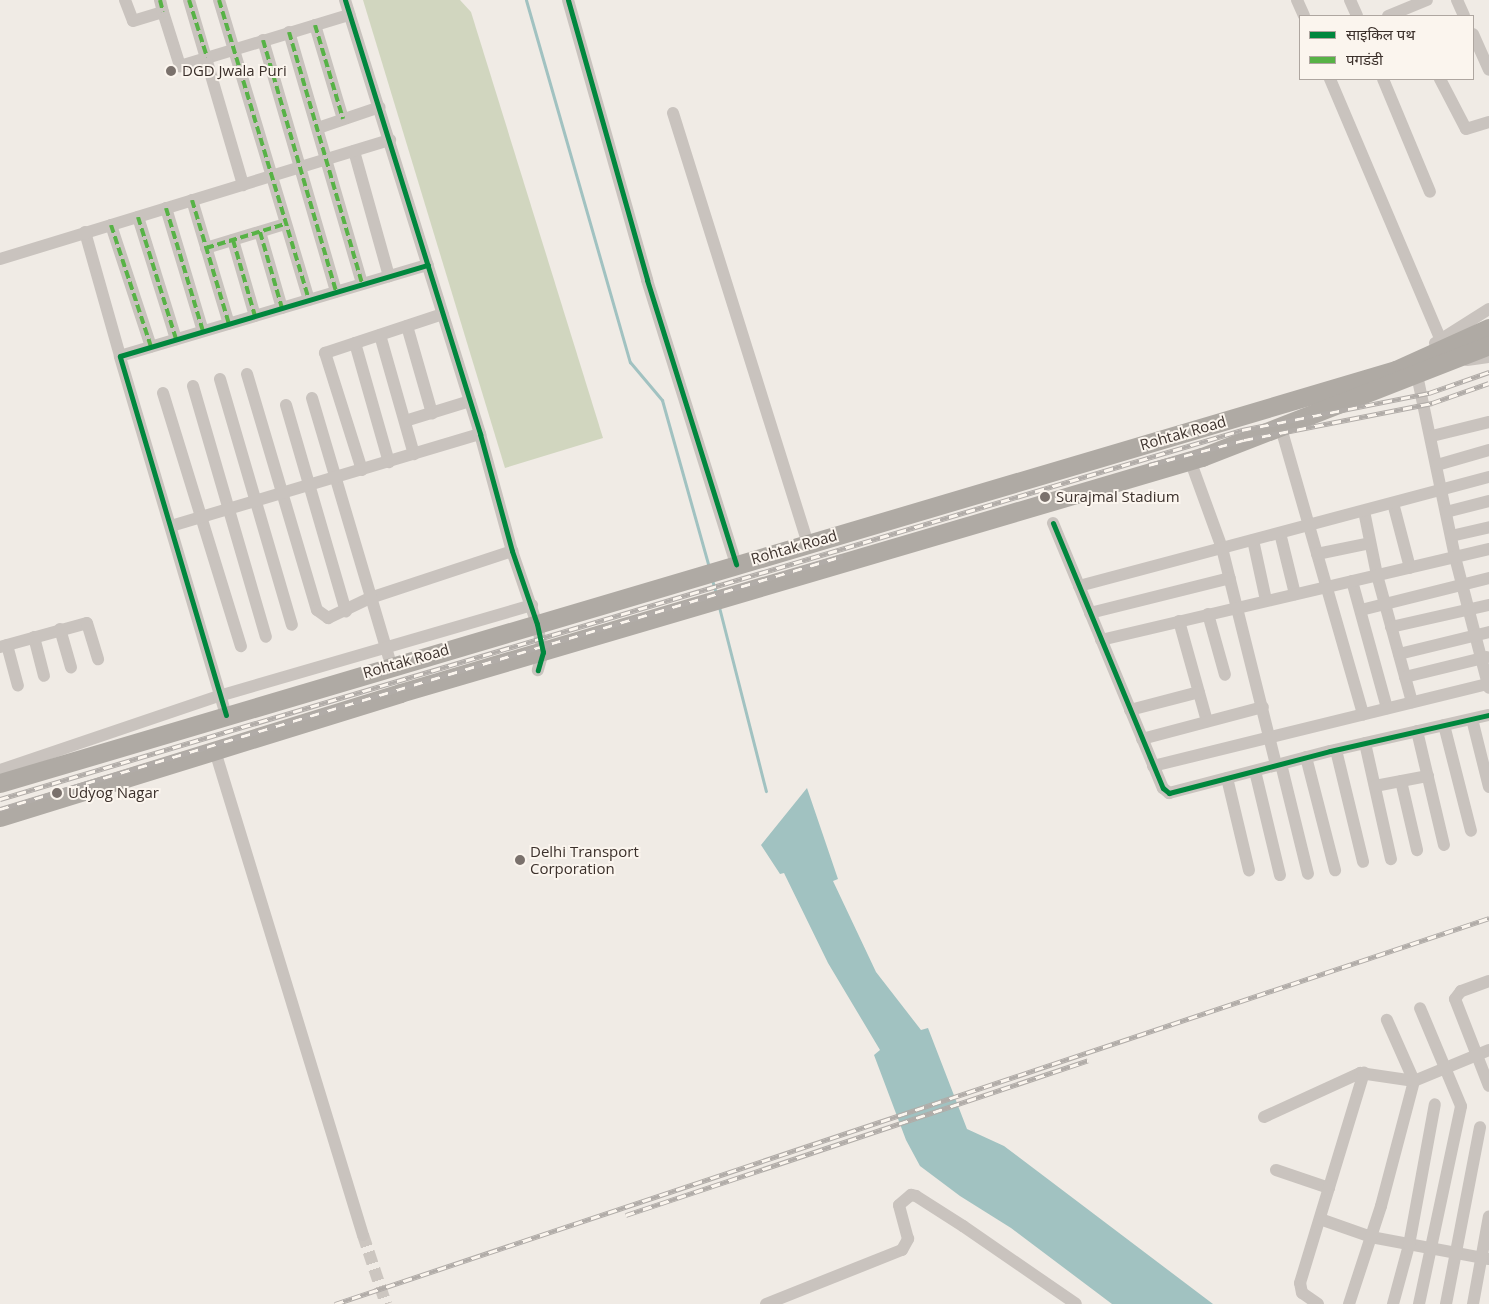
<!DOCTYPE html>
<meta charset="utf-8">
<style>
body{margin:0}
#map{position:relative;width:1489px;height:1304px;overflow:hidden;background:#f0ebe5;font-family:"Open Sans","Noto Sans Devanagari",sans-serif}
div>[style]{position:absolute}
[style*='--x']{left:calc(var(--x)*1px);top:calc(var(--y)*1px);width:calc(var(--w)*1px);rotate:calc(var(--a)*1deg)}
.green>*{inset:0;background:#d1d6bf}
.water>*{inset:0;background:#a1c2c1}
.stream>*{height:3px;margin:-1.5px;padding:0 1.5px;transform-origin:1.5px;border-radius:1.5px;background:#a1c2c1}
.minor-tunnel>*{height:12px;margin-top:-6px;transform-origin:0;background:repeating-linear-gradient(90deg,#ccc6c0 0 12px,transparent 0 18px)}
.minor>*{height:12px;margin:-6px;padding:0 6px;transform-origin:6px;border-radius:6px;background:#c9c3be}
.highway>*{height:19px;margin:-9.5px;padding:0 9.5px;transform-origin:9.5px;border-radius:9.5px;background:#afaaa4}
.rail>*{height:5px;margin-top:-2.5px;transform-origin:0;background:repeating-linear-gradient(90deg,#fbf5ee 0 9px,#b1aca8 0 18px);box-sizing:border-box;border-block:1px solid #b1aca8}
.quiet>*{height:4px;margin-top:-2px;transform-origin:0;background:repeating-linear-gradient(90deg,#57b246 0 8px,transparent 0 12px)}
.cycleway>*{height:5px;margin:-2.5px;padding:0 2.5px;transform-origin:2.5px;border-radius:2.5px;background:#00873e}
.dots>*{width:14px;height:14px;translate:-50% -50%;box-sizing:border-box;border:2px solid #fbf5ee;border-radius:50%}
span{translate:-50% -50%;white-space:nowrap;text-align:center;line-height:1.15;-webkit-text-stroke:4px #fbf5ee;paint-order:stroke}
.poi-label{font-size:15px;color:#3b302b}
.left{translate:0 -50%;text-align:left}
.street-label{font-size:15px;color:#3b302b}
.legend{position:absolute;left:1299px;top:15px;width:175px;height:65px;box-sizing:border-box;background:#fbf5ee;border:1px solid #aea6a0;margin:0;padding:6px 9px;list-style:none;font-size:15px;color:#3b302b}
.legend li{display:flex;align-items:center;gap:10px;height:25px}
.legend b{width:25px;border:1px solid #aea6a0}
</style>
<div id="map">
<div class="green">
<div style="clip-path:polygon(363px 0,460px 0,471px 12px,603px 438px,505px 468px)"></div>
</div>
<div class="water">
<div style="clip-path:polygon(807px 788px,838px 879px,833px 881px,876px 972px,921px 1030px,928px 1028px,967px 1129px,1004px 1146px,1213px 1304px,1112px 1304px,1011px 1228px,960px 1196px,920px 1166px,906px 1140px,874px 1055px,880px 1050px,828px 963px,784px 873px,780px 874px,761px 845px)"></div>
</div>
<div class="stream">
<div style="--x:526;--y:0;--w:377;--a:74"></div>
<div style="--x:630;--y:362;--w:50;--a:49.9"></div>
<div style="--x:662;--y:400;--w:173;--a:74.3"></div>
<div style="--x:712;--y:580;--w:14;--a:73"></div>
<div style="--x:719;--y:607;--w:190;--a:75.7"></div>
</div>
<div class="minor-tunnel">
<div style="--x:363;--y:1235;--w:73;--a:71.6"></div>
</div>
<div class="minor">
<div style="--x:125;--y:0;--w:22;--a:69"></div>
<div style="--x:133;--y:21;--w:31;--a:-17"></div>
<div style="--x:163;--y:12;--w:57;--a:72.5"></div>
<div style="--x:180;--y:66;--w:177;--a:-16.8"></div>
<div style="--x:160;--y:0;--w:12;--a:76"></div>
<div style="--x:189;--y:0;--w:193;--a:73.7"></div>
<div style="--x:219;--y:0;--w:313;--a:73.3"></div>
<div style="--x:345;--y:0;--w:455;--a:72.7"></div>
<div style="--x:480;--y:434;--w:121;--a:74.7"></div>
<div style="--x:512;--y:551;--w:77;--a:71.1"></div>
<div style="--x:537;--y:624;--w:29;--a:78"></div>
<div style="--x:543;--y:652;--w:19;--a:106"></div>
<div style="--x:568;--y:0;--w:291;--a:74.2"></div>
<div style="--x:647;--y:280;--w:298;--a:72.6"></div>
<div style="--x:1297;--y:0;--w:17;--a:66"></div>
<div style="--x:1350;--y:0;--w:17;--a:66"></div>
<div style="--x:1457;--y:0;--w:17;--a:66"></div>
<div style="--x:1388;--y:16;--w:42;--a:-22.3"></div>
<div style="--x:315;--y:25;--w:98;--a:73.4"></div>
<div style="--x:289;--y:32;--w:262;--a:73.8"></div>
<div style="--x:1473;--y:34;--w:39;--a:66"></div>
<div style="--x:263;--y:40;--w:262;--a:73.8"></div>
<div style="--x:1330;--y:79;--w:284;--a:67"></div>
<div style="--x:1383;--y:79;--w:122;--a:67.4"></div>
<div style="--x:1440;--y:79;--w:56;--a:62.5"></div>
<div style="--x:1466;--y:129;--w:24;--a:-17"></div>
<div style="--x:673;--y:113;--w:451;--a:72.6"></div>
<div style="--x:318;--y:128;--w:65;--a:-18.7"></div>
<div style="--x:354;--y:151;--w:130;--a:74.4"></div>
<div style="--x:192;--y:200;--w:129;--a:73.4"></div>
<div style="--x:166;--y:208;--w:128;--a:73.3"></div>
<div style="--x:138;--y:217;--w:128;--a:72.7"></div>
<div style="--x:111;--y:225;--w:128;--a:71.8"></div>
<div style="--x:85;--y:232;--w:129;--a:74.2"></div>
<div style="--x:260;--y:232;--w:79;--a:73.9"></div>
<div style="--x:233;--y:240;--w:79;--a:73.9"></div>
<div style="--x:206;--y:248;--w:83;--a:-16.9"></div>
<div style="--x:0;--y:259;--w:408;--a:-17"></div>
<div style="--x:407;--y:326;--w:91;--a:74"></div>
<div style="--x:380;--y:335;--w:124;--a:74.1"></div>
<div style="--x:355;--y:343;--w:124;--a:74.1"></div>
<div style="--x:1435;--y:343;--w:64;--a:-32.2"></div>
<div style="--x:1467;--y:360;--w:22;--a:-8"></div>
<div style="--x:247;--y:374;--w:246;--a:73.5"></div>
<div style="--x:317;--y:610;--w:14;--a:36"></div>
<div style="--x:328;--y:618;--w:47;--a:-25.5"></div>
<div style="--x:370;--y:598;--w:150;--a:-18.3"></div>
<div style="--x:1417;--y:375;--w:186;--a:78.2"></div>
<div style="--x:1455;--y:557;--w:135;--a:75.5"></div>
<div style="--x:220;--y:379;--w:256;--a:73.7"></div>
<div style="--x:193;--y:386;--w:261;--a:73.8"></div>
<div style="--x:163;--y:393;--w:265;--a:72.9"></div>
<div style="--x:312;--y:398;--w:278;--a:73.5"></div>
<div style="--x:286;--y:405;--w:215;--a:73.8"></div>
<div style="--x:405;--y:421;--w:68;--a:-17.1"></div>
<div style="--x:1281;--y:428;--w:298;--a:74"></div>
<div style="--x:1432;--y:436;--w:59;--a:-13.8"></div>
<div style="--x:1190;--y:460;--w:94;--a:70"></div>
<div style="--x:1222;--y:548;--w:224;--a:76"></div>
<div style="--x:1437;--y:465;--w:54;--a:-16.1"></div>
<div style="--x:362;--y:470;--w:123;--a:-107.5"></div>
<div style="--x:325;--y:353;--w:124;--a:-18.3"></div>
<div style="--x:1393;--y:503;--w:67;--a:75.3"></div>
<div style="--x:1364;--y:511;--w:65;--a:78.5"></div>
<div style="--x:1377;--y:575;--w:132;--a:74.6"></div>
<div style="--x:1446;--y:512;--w:44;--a:-14.3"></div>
<div style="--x:1053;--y:523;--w:287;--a:67.5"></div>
<div style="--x:1163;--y:788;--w:8;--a:40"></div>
<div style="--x:1169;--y:793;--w:166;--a:-14.6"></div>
<div style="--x:1330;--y:751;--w:163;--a:-12.8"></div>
<div style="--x:171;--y:526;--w:322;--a:-16.6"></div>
<div style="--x:1280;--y:533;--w:63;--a:76.2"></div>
<div style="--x:1451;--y:536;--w:39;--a:-13"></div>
<div style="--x:1253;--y:540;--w:61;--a:77.8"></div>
<div style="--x:1317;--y:554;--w:54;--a:-11.7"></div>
<div style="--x:1352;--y:581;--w:132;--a:74.6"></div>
<div style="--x:1079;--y:586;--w:424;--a:-14.9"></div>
<div style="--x:1361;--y:610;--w:132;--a:-14"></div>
<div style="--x:1090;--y:613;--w:144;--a:-14"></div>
<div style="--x:1208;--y:614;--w:63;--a:74.4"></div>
<div style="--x:1179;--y:621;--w:104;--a:74.4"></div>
<div style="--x:1391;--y:627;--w:100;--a:-12.7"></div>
<div style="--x:60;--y:629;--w:40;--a:74"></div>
<div style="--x:34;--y:637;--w:40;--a:75.6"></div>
<div style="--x:1101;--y:640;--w:399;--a:-13.2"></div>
<div style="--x:7;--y:645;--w:42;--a:75"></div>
<div style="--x:0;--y:647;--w:90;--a:-15.4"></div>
<div style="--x:87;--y:623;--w:38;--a:73"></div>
<div style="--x:1399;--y:654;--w:93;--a:-13.7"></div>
<div style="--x:1405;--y:677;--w:84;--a:-13.7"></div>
<div style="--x:1130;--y:710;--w:71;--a:-14.6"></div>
<div style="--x:226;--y:715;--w:374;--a:-106.5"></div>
<div style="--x:120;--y:356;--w:321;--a:-16.5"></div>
<div style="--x:1472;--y:719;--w:70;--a:76"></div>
<div style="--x:1444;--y:725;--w:109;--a:75.7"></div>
<div style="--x:1417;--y:731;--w:117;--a:76.7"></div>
<div style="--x:1142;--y:739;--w:125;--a:-14.8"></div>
<div style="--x:1365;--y:743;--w:119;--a:77.4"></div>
<div style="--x:1336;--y:750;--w:115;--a:76.4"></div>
<div style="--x:215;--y:751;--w:506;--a:73"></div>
<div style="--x:1306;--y:757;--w:117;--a:75.6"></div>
<div style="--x:1281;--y:764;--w:113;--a:76.2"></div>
<div style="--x:1153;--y:766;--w:345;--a:-13.8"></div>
<div style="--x:0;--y:770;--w:231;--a:-18.7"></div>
<div style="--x:219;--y:696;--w:326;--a:-16.2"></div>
<div style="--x:1255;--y:771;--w:107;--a:76.5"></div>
<div style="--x:1227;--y:778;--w:95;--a:76.6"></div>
<div style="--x:1401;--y:781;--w:71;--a:76.9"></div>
<div style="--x:1375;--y:786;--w:54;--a:-10.7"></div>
<div style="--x:1489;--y:981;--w:30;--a:160"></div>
<div style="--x:1461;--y:991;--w:10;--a:127"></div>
<div style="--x:1455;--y:999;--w:93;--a:68.7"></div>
<div style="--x:1264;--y:1117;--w:106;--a:-24.6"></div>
<div style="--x:1360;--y:1073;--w:55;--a:8.4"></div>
<div style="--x:1414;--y:1081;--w:81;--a:-22.5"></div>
<div style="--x:1276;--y:1170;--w:56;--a:18.8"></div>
<div style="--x:1320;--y:1219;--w:54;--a:19.4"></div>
<div style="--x:1371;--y:1237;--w:120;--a:10.6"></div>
<div style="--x:766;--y:1304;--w:146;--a:-21.7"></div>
<div style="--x:902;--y:1250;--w:13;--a:-61"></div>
<div style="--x:908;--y:1239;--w:35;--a:-105"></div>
<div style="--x:899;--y:1205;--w:16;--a:-40"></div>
<div style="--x:911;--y:1195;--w:5;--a:11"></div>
<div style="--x:916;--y:1196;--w:56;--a:32.6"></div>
<div style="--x:963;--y:1226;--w:137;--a:34.6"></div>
<div style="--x:1318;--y:1304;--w:19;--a:-145"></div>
<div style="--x:1302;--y:1293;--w:10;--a:-101"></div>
<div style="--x:1300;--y:1283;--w:220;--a:-73.1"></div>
<div style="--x:1349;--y:1304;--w:103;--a:-71.9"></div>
<div style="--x:1381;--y:1206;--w:129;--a:-75.2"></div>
<div style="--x:1414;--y:1081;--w:67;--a:-113.9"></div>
<div style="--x:1393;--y:1304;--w:61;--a:-74.8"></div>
<div style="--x:1409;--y:1245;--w:143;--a:-79.6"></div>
<div style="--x:1419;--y:1304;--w:202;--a:-78"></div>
<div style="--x:1461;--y:1106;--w:106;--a:-112.7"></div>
<div style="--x:1446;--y:1304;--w:180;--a:-79.1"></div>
<div style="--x:1473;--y:1304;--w:89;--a:-79.7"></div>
</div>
<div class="highway">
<div style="--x:0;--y:783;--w:1456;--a:-16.48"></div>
<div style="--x:1396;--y:370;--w:102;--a:-24.3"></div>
<div style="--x:0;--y:817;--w:419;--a:-17.2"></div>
<div style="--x:400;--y:693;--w:836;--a:-16.4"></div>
<div style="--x:1202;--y:457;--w:308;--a:-21.3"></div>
</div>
<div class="rail">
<div style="--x:1149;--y:465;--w:98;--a:-14.7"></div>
<div style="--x:1244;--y:440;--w:192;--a:-11.1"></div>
<div style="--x:1432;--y:403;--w:60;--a:-19.3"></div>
<div style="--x:0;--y:799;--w:1296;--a:-16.55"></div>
<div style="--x:1242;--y:430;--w:191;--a:-11.2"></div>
<div style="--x:1429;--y:393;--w:64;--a:-19.3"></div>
<div style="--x:0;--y:809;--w:880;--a:-16.71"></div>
<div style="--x:626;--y:1215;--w:487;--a:-18.5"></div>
<div style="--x:335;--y:1304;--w:1217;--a:-18.49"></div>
</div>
<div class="quiet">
<div style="--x:160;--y:0;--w:12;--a:76"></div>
<div style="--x:189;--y:0;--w:60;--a:72.5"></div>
<div style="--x:219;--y:0;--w:313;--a:73.3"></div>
<div style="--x:315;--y:25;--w:98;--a:73.4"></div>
<div style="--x:289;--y:32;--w:262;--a:73.8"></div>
<div style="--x:263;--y:40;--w:262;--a:73.8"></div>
<div style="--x:192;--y:200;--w:129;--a:73.4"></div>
<div style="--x:166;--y:208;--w:128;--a:73.3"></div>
<div style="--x:138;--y:217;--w:128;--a:72.7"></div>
<div style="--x:111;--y:225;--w:128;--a:71.8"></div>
<div style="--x:260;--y:232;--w:79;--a:73.9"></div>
<div style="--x:233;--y:240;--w:79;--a:73.9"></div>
<div style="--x:206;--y:248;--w:83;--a:-16.9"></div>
</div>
<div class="cycleway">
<div style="--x:345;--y:0;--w:455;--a:72.7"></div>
<div style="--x:480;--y:434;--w:121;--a:74.7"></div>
<div style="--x:512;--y:551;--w:77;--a:71.1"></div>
<div style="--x:537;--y:624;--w:29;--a:78"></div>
<div style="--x:543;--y:652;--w:19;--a:106"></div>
<div style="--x:568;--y:0;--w:291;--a:74.2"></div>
<div style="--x:647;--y:280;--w:298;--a:72.6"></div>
<div style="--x:1053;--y:523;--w:287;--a:67.5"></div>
<div style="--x:1163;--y:788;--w:8;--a:40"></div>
<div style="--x:1169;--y:793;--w:166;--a:-14.6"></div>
<div style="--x:1330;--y:751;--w:163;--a:-12.8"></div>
<div style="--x:226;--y:715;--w:374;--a:-106.5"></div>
<div style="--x:120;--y:356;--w:321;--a:-16.5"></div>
</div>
<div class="dots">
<div style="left:171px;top:71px;background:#7a716c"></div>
<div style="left:1045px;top:497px;background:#7a716c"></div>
<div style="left:57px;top:793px;background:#7a716c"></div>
<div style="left:520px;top:860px;background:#7a716c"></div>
</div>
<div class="poi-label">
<span class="left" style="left:182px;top:71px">DGD Jwala Puri</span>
<span class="left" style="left:1056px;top:497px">Surajmal Stadium</span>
<span class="left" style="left:68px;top:793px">Udyog Nagar</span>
<span class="left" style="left:530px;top:860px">Delhi Transport<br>Corporation</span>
</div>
<div class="street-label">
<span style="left:1183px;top:433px;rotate:-16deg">Rohtak Road</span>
<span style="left:794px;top:547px;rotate:-16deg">Rohtak Road</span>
<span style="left:406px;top:661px;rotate:-16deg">Rohtak Road</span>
</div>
<ul class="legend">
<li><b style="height:6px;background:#00873e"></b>साइकिल पथ</li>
<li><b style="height:6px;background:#57b246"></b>पगडंडी</li>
</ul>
</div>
